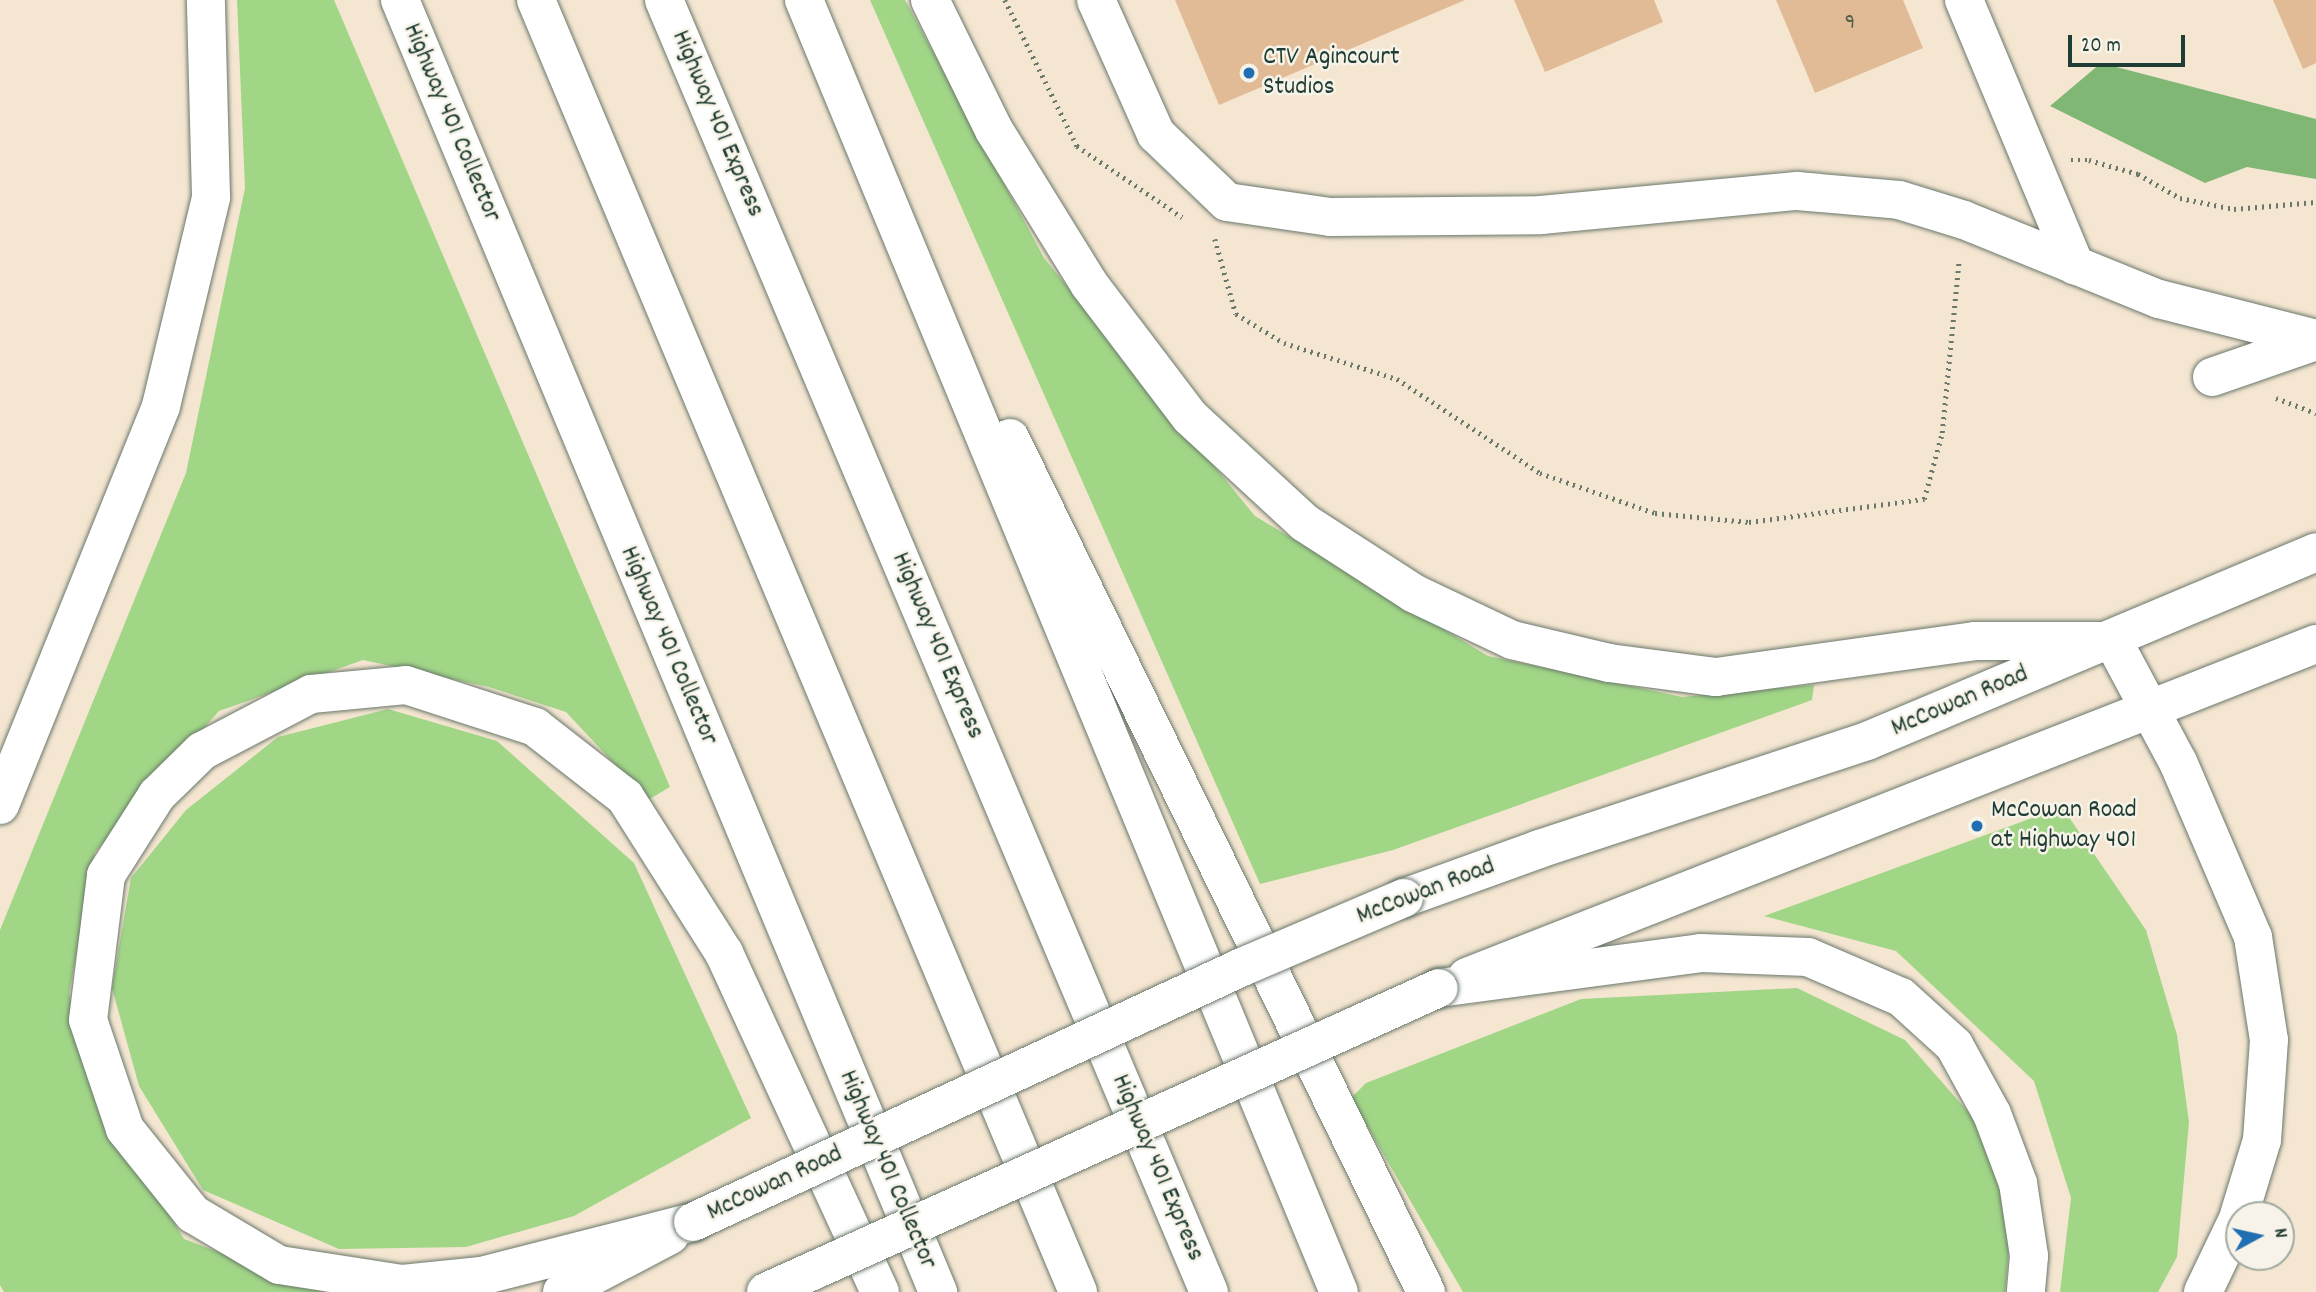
<!DOCTYPE html>
<style>
body{margin:0}
#map{position:relative;width:2316px;height:1292px;overflow:hidden;background:#f5e6d2;font-family:Dekko,sans-serif}
div>[style]{position:absolute}
[style*='--x']{left:calc(var(--x)*1px);top:calc(var(--y)*1px);width:calc(var(--w)*1px);rotate:calc(var(--a)*1deg)}
.green>*{inset:0;background:#a1d687}
.forest>*{inset:0;background:#80b774}
.building>*{inset:0;background:#e1bb95}
.path>*{height:4.5px;margin-top:-2.25px;transform-origin:0;background:repeating-linear-gradient(90deg,#6a786b 0 2px,transparent 0 7px)}
.roads{filter:drop-shadow(0 0 2px #6a786b) drop-shadow(0 0 2px #6a786b)}
.minor>*{height:38px;margin:-19px;padding:0 19px;transform-origin:19px;border-radius:19px;background:#fff}
.major>*{height:38px;margin:-19px;padding:0 19px;transform-origin:19px;border-radius:19px;background:#fff}
.highway>*{height:38px;margin:-19px;padding:0 19px;transform-origin:19px;border-radius:19px;background:#fff}
.bridges{filter:drop-shadow(0 0 2px #6a786b) drop-shadow(0 0 2px #6a786b)}
.major-bridge>*{height:38px;margin:-19px;padding:0 19px;transform-origin:19px;border-radius:19px;background:#fff}
.dots>*{width:19px;height:19px;translate:-50% -50%;box-sizing:border-box;border:4px solid #f7f3e8;border-radius:50%}
span{translate:-50% -50%;white-space:nowrap;text-align:center;line-height:1.15;-webkit-text-stroke:5px #f7f3e8;paint-order:stroke}
.number-label{font-size:23px;color:#505c4c}
.number-label span{-webkit-text-stroke-width:0}
.poi-label{font-size:26px;color:#1f3d34}
.left{translate:0 -50%;text-align:left}
.street-label{font-size:26px;color:#1f3d34}
.north{position:absolute;left:2225px;top:1201px;width:70px;height:70px;box-sizing:border-box;background:#f7f3e8;border:2px solid #a1aaa0;border-radius:50%;rotate:82deg;font-size:19px;font-weight:700;line-height:28px;text-align:center;color:#1f3d34}
.north::after{content:'';display:block;margin:auto;width:24px;height:32px;background:#1f6fb2;clip-path:polygon(50% 0,100% 100%,50% 72%,0 100%)}
.scale{position:absolute;left:2068px;top:35px;width:117px;height:32px;box-sizing:border-box;border:4px solid #1f3d34;border-top:0;padding-left:9px;font-size:21px;line-height:24px;white-space:nowrap;color:#1f3d34;-webkit-text-stroke:5px #f7f3e8;paint-order:stroke}
</style>
<div id="map">
<div class="green">
<div style="clip-path:polygon(237px 0,334px 0,670px 787px,648px 800px,566px 712px,489px 687px,363px 660px,219px 711px,95px 852px,69px 994px,107px 1114px,184px 1239px,324px 1292px,4px 1292px,0 1285px,0 930px,186px 473px,245px 188px)"></div>
<div style="clip-path:polygon(870px 0,905px 0,1044px 258px,1255px 516px,1488px 656px,1682px 697px,1814px 685px,1812px 700px,1393px 850px,1260px 884px)"></div>
<div style="clip-path:polygon(388px 709px,497px 741px,634px 863px,751px 1118px,574px 1216px,466px 1247px,339px 1249px,203px 1190px,139px 1086px,112px 988px,131px 878px,186px 810px,278px 737px)"></div>
<div style="clip-path:polygon(2062px 807px,2146px 930px,2177px 1035px,2189px 1122px,2177px 1257px,2158px 1292px,2060px 1292px,2071px 1198px,2034px 1081px,1896px 951px,1764px 916px)"></div>
<div style="clip-path:polygon(1797px 988px,1905px 1040px,1977px 1122px,2011px 1225px,2005px 1292px,1463px 1292px,1351px 1098px,1366px 1083px,1581px 999px)"></div>
</div>
<div class="forest">
<div style="clip-path:polygon(2101px 63px,2316px 119px,2316px 179px,2247px 167px,2205px 183px,2050px 106px)"></div>
</div>
<div class="building">
<div style="clip-path:polygon(1175px 0,1465px 0,1219px 105px)"></div>
<div style="clip-path:polygon(1514px 0,1654px 0,1663px 22px,1545px 72px)"></div>
<div style="clip-path:polygon(1776px 0,1903px 0,1923px 48px,1815px 93px)"></div>
<div style="clip-path:polygon(2273px 0,2316px 0,2316px 63px,2303px 69px)"></div>
</div>
<div class="path">
<div style="--x:1005;--y:0;--w:163;--a:63.7"></div>
<div style="--x:1077;--y:146;--w:127;--a:34.1"></div>
<div style="--x:2071;--y:160;--w:18;--a:0"></div>
<div style="--x:2089;--y:160;--w:51;--a:15.9"></div>
<div style="--x:2138;--y:174;--w:48;--a:29.7"></div>
<div style="--x:2180;--y:198;--w:55;--a:11.5"></div>
<div style="--x:2234;--y:209;--w:82;--a:-4.9"></div>
<div style="--x:1215;--y:239;--w:78;--a:74.4"></div>
<div style="--x:1236;--y:314;--w:56;--a:31.1"></div>
<div style="--x:1284;--y:343;--w:119;--a:17.7"></div>
<div style="--x:1397;--y:379;--w:171;--a:33.3"></div>
<div style="--x:1540;--y:473;--w:122;--a:19.2"></div>
<div style="--x:1655;--y:513;--w:94;--a:5.5"></div>
<div style="--x:1749;--y:522;--w:177;--a:-7.5"></div>
<div style="--x:1924;--y:499;--w:68;--a:-74.7"></div>
<div style="--x:1942;--y:433;--w:173;--a:-84.4"></div>
<div style="--x:2276;--y:398;--w:43;--a:20.6"></div>
</div>
<div class="roads">
<div class="minor">
<div style="--x:1096;--y:0;--w:147;--a:65.9"></div>
<div style="--x:1156;--y:134;--w:98;--a:43.8"></div>
<div style="--x:1227;--y:202;--w:104;--a:8.3"></div>
<div style="--x:1330;--y:217;--w:211;--a:-0.5"></div>
<div style="--x:1541;--y:215;--w:257;--a:-5.4"></div>
<div style="--x:1797;--y:191;--w:102;--a:5"></div>
<div style="--x:1899;--y:200;--w:68;--a:17.1"></div>
<div style="--x:1964;--y:220;--w:210;--a:22.1"></div>
<div style="--x:2159;--y:299;--w:162;--a:14.3"></div>
<div style="--x:1964;--y:0;--w:288;--a:67.3"></div>
<div style="--x:2212;--y:377;--w:110;--a:-19.1"></div>
</div>
<div class="major">
<div style="--x:1404;--y:898;--w:144;--a:-19.9"></div>
<div style="--x:1539;--y:849;--w:345;--a:-18.2"></div>
<div style="--x:1867;--y:741;--w:487;--a:-22.8"></div>
<div style="--x:1467;--y:977;--w:912;--a:-21.42"></div>
<div style="--x:562;--y:1292;--w:122;--a:-27.8"></div>
</div>
<div class="highway">
<div style="--x:400;--y:0;--w:1400;--a:67.39"></div>
<div style="--x:536;--y:0;--w:1401;--a:67.24"></div>
<div style="--x:664;--y:0;--w:1402;--a:67.13"></div>
<div style="--x:804;--y:0;--w:1398;--a:67.51"></div>
<div style="--x:930;--y:0;--w:145;--a:63.8"></div>
<div style="--x:994;--y:130;--w:181;--a:58.3"></div>
<div style="--x:1089;--y:284;--w:167;--a:52.8"></div>
<div style="--x:1190;--y:417;--w:156;--a:42.7"></div>
<div style="--x:1305;--y:523;--w:129;--a:32.9"></div>
<div style="--x:1413;--y:593;--w:110;--a:25.4"></div>
<div style="--x:1512;--y:640;--w:100;--a:13.3"></div>
<div style="--x:1609;--y:663;--w:108;--a:7.5"></div>
<div style="--x:1716;--y:677;--w:261;--a:-7.9"></div>
<div style="--x:1975;--y:641;--w:138;--a:0"></div>
<div style="--x:2113;--y:641;--w:137;--a:61.8"></div>
<div style="--x:2178;--y:762;--w:190;--a:66.8"></div>
<div style="--x:2253;--y:937;--w:104;--a:81.2"></div>
<div style="--x:2269;--y:1040;--w:100;--a:94"></div>
<div style="--x:2262;--y:1140;--w:78;--a:107"></div>
<div style="--x:1010;--y:438;--w:950;--a:64.03"></div>
<div style="--x:0;--y:805;--w:430;--a:-68"></div>
<div style="--x:161;--y:406;--w:215;--a:-76.5"></div>
<div style="--x:211;--y:197;--w:197;--a:-91.5"></div>
<div style="--x:1439;--y:988;--w:264;--a:-7.6"></div>
<div style="--x:1701;--y:953;--w:107;--a:2.1"></div>
<div style="--x:1808;--y:957;--w:101;--a:23.3"></div>
<div style="--x:1901;--y:997;--w:72;--a:42.2"></div>
<div style="--x:1954;--y:1045;--w:79;--a:61.2"></div>
<div style="--x:1992;--y:1114;--w:74;--a:69.4"></div>
<div style="--x:2018;--y:1183;--w:74;--a:81.4"></div>
<div style="--x:2029;--y:1256;--w:36;--a:95"></div>
<div style="--x:693;--y:1222;--w:219;--a:165.7"></div>
<div style="--x:481;--y:1276;--w:79;--a:174.2"></div>
<div style="--x:402;--y:1284;--w:124;--a:-171.2"></div>
<div style="--x:279;--y:1265;--w:100;--a:-149.3"></div>
<div style="--x:193;--y:1214;--w:109;--a:-128.7"></div>
<div style="--x:125;--y:1129;--w:115;--a:-108.7"></div>
<div style="--x:88;--y:1020;--w:146;--a:-82.9"></div>
<div style="--x:106;--y:875;--w:95;--a:-57.5"></div>
<div style="--x:157;--y:795;--w:63;--a:-44.4"></div>
<div style="--x:202;--y:751;--w:123;--a:-27.6"></div>
<div style="--x:311;--y:694;--w:95;--a:-5.4"></div>
<div style="--x:406;--y:685;--w:136;--a:18"></div>
<div style="--x:535;--y:727;--w:114;--a:37.9"></div>
<div style="--x:625;--y:797;--w:185;--a:57.6"></div>
<div style="--x:724;--y:953;--w:373;--a:65.3"></div>
<div style="--x:2203;--y:1292;--w:83;--a:-64.4"></div>
</div>
</div>
<div class="bridges">
<div class="major-bridge">
<div style="--x:693;--y:1222;--w:605;--a:-24.91"></div>
<div style="--x:1242;--y:967;--w:176;--a:-23.1"></div>
<div style="--x:766;--y:1292;--w:738;--a:-24.31"></div>
</div>
</div>
<div class="dots">
<div style="left:1249px;top:73px;background:#1f6fb2"></div>
<div style="left:1977px;top:826px;background:#1f6fb2"></div>
</div>
<div class="number-label">
<span style="left:1850px;top:24px">9</span>
</div>
<div class="poi-label">
<span class="left" style="left:1263px;top:73px">CTV Agincourt<br>Studios</span>
<span class="left" style="left:1991px;top:826px">McCowan Road<br>at Highway 401</span>
</div>
<div class="street-label">
<span style="left:451px;top:123px;rotate:67deg">Highway 401 Collector</span>
<span style="left:717px;top:124px;rotate:67deg">Highway 401 Express</span>
<span style="left:668px;top:646px;rotate:67deg">Highway 401 Collector</span>
<span style="left:937px;top:646px;rotate:67deg">Highway 401 Express</span>
<span style="left:1960px;top:702px;rotate:-23deg">McCowan Road</span>
<span style="left:1426px;top:892px;rotate:-21deg">McCowan Road</span>
<span style="left:1157px;top:1168px;rotate:67deg">Highway 401 Express</span>
<span style="left:887px;top:1170px;rotate:67deg">Highway 401 Collector</span>
<span style="left:775px;top:1184px;rotate:-25deg">McCowan Road</span>
</div>
<div class="north">N</div>
<div class="scale">20 m</div>
</div>
